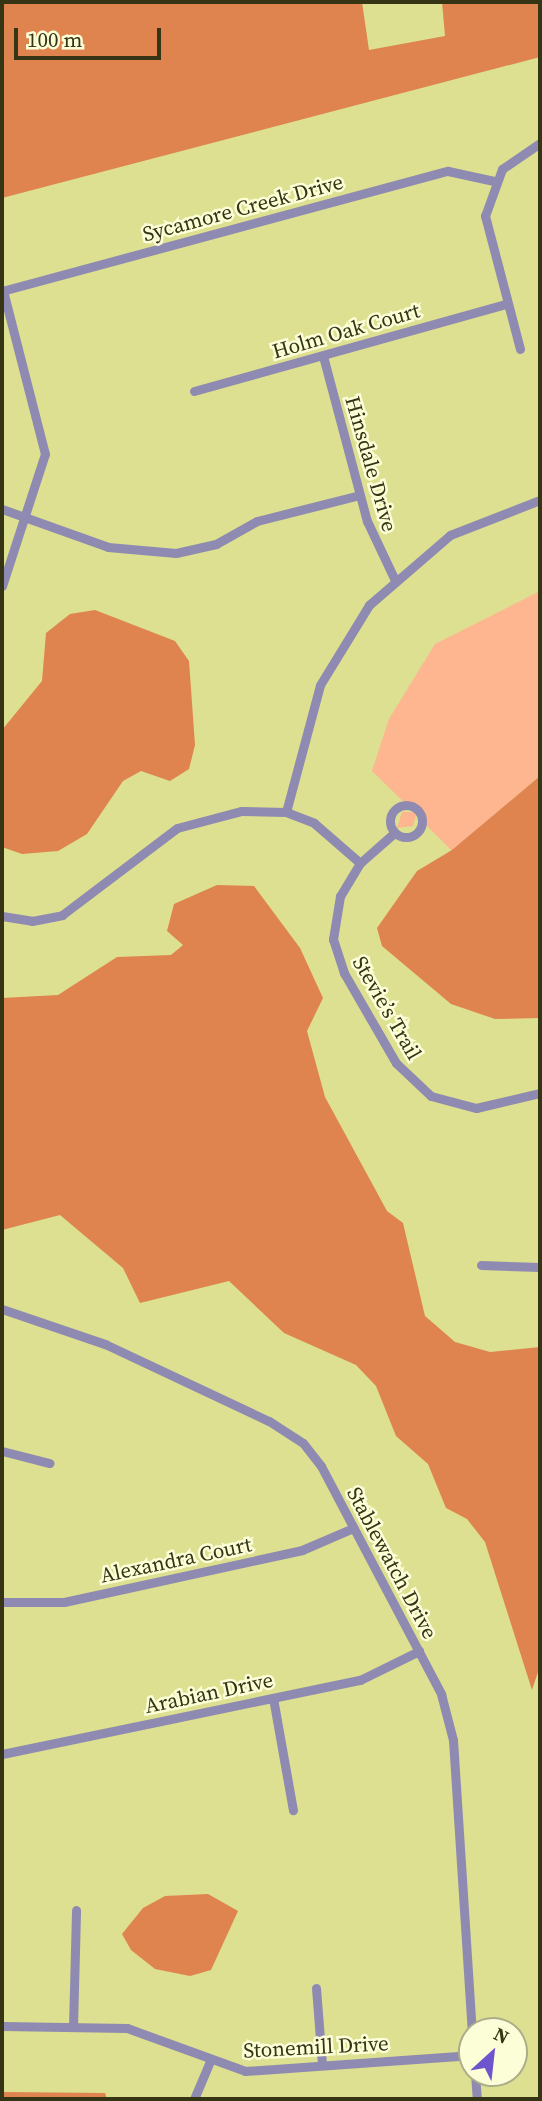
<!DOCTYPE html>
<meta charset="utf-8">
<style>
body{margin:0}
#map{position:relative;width:542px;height:2101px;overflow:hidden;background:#dddf91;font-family:"Source Serif 4",serif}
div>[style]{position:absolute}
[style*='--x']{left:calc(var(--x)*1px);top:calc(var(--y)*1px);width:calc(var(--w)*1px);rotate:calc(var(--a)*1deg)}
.green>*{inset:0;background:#fdb68f}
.forest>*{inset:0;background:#df844f}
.street>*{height:9px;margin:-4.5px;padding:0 4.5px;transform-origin:4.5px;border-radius:4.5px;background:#8e8ab1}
.street>.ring{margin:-4.5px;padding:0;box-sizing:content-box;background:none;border:9px solid #8e8ab1;border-radius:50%}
span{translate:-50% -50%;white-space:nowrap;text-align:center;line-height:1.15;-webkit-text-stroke:5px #fcfed7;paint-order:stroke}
.street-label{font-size:21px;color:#353515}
.frame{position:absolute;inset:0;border:4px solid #353515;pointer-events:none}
.north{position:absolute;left:458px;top:2017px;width:70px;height:70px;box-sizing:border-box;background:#fcfed7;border:2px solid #acae89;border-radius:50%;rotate:27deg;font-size:19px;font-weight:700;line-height:28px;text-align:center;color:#353515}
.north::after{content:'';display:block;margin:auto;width:24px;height:32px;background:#6f54cd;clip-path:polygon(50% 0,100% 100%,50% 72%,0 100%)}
.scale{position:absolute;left:14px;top:28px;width:147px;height:32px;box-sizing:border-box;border:4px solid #353515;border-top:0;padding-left:9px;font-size:21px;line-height:24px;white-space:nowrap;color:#353515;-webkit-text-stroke:5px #fcfed7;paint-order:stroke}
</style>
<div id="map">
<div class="green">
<div style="clip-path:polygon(540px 591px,540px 776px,452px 851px,416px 815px,413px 826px,397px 828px,402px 812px,414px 812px,372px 771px,389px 719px,435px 644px)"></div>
</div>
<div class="forest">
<div style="clip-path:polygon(2px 2px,362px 2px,369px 50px,445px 36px,442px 2px,540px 2px,540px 57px,2px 198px)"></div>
<div style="clip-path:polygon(95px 610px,175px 641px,189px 661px,195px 745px,189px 769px,170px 781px,141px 771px,123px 781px,87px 834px,58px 851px,22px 854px,2px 847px,2px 730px,42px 681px,46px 633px,70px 614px)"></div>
<div style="clip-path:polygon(540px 776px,540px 1018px,495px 1019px,451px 1004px,382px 946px,377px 928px,417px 871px,452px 850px)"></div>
<div style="clip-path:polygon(217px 885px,254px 886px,300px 948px,323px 998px,307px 1031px,325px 1097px,387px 1211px,403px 1223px,425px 1316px,455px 1342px,490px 1352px,540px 1347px,540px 1666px,532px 1690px,485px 1542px,467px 1519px,446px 1508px,428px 1464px,396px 1436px,376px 1386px,356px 1365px,284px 1333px,229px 1281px,140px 1303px,123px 1268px,60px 1215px,2px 1230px,2px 998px,58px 995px,117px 957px,171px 955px,183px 945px,167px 931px,174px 904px)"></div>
<div style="clip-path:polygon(208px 1894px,238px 1911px,211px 1970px,190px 1976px,155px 1969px,131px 1950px,122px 1934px,143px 1908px,165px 1896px)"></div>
<div style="clip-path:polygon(2px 2092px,105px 2093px,107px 2099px,2px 2099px)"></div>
</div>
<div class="street">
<div style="--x:2;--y:291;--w:462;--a:-15.1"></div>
<div style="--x:448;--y:171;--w:47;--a:12.3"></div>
<div style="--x:520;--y:349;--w:138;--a:-104.7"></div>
<div style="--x:485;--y:216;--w:50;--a:-70.1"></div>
<div style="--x:502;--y:169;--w:46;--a:-34.4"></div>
<div style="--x:323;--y:356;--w:171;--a:75.1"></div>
<div style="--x:367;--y:521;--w:63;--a:64.7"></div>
<div style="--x:194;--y:391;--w:324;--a:-15.6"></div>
<div style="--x:2;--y:509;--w:113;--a:19.7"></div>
<div style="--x:108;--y:547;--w:68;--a:5"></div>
<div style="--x:176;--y:553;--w:41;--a:-12.7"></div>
<div style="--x:216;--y:544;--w:47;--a:-29.3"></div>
<div style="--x:257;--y:521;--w:106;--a:-14.2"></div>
<div style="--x:2;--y:586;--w:139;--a:-72"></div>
<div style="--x:45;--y:454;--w:169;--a:-104.4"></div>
<div class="ring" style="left:390px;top:805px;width:23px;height:23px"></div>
<div style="--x:286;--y:812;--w:131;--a:-75"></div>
<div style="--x:320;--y:685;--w:94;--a:-58.5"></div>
<div style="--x:369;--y:605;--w:107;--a:-40.8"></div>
<div style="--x:450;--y:535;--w:97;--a:-21.3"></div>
<div style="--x:393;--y:834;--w:44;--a:138.7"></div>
<div style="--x:360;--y:863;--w:39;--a:121"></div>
<div style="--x:340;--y:896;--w:44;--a:99.2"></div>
<div style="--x:333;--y:939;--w:36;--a:72"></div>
<div style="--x:344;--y:973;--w:104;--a:60"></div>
<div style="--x:396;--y:1063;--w:48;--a:43.3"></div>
<div style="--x:431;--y:1096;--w:47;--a:14.9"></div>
<div style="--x:476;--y:1108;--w:66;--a:-13.2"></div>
<div style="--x:2;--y:916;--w:30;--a:9"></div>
<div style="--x:32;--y:921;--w:31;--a:-11"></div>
<div style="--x:62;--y:915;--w:144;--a:-37.1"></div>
<div style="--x:177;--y:828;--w:66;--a:-14.9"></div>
<div style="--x:241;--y:811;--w:45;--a:1.3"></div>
<div style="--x:286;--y:812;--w:30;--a:21"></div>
<div style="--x:314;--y:823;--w:61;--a:41"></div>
<div style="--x:481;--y:1265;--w:59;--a:1.9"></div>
<div style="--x:2;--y:1309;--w:109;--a:18.8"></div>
<div style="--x:105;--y:1344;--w:181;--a:25.2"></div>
<div style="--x:269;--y:1421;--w:40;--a:32.9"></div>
<div style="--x:303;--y:1443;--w:29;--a:52"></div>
<div style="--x:321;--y:1466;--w:258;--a:62.2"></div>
<div style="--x:441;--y:1694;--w:48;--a:75.4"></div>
<div style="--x:453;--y:1740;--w:292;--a:86.3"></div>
<div style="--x:2;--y:1451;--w:49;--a:14.3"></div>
<div style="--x:2;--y:1602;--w:62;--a:0"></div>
<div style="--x:64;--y:1602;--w:244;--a:-12.3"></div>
<div style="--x:302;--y:1550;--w:56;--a:-23.3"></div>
<div style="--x:273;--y:1698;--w:114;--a:79.9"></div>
<div style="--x:2;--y:1754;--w:366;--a:-11.7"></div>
<div style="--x:360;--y:1680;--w:66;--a:-26.2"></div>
<div style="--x:316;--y:1988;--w:77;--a:85.5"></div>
<div style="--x:2;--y:2026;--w:125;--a:0.9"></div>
<div style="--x:127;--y:2028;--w:126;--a:20"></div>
<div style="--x:245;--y:2071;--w:228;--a:-4"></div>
<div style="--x:73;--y:2027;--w:117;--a:-88.5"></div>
<div style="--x:475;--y:2073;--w:26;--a:86"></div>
<div style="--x:194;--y:2099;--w:39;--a:-67"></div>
</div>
<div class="street-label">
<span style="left:243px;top:208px;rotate:-15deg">Sycamore Creek Drive</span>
<span style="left:346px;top:331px;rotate:-16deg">Holm Oak Court</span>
<span style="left:371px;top:464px;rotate:74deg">Hinsdale Drive</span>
<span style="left:387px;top:1008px;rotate:60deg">Stevie’s Trail</span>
<span style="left:176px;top:1560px;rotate:-12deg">Alexandra Court</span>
<span style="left:392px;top:1563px;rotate:62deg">Stablewatch Drive</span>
<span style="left:209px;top:1693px;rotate:-12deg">Arabian Drive</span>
<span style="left:316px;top:2047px;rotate:-3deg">Stonemill Drive</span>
</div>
<div class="frame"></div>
<div class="north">N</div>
<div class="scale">100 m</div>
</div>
